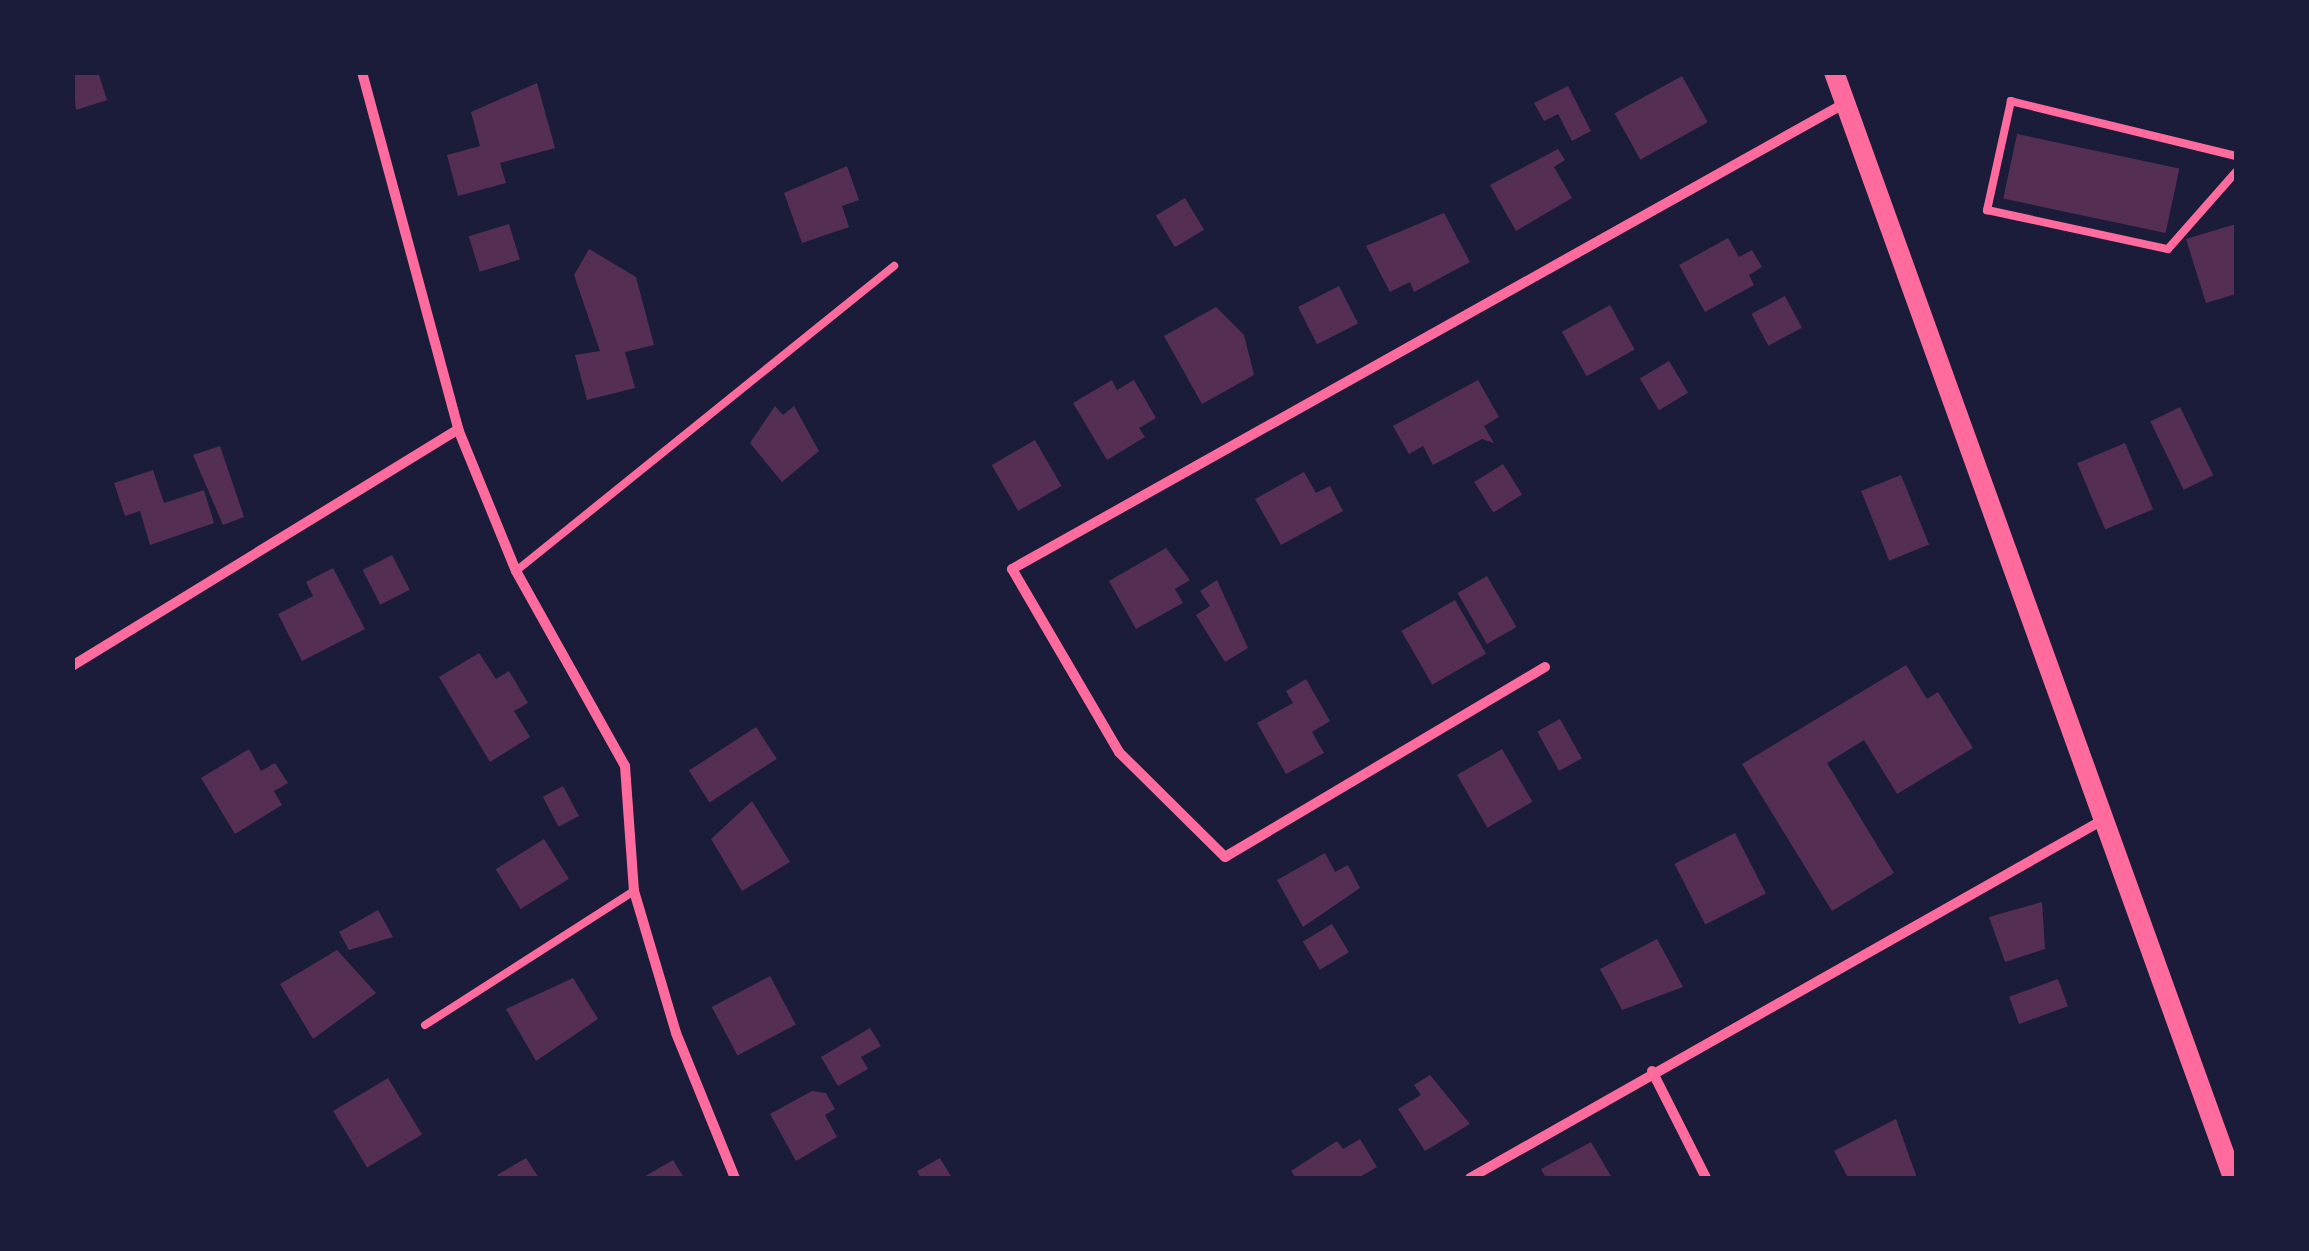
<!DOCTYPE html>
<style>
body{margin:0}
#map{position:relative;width:2309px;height:1251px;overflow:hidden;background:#1b1b3a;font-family:Bitter,serif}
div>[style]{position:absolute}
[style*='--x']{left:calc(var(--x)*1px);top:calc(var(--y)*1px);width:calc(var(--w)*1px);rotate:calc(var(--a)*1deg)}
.building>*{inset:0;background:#542f53;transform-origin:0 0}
.service>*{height:8px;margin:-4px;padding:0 4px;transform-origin:4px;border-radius:4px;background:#ff6b9d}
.minor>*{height:10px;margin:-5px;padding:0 5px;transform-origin:5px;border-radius:5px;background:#ff6b9d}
.secondary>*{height:20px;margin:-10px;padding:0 10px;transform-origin:10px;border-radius:10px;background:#ff6b9d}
span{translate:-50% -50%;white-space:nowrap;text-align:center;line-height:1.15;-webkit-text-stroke:10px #1b1b3a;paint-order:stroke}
.frame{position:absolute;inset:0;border:75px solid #1b1b3a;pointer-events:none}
</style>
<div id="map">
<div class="building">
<div style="clip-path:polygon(72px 72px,98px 72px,107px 100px,76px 110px)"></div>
<div style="left:1682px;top:76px;width:53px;height:77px;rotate:61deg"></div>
<div style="clip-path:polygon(537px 83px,555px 148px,500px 163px,506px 183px,458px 196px,447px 155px,480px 146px,471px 112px)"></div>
<div style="clip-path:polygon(1568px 86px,1591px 131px,1572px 141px,1558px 114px,1544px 121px,1534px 103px)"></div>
<div style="left:2017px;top:134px;width:166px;height:66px;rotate:12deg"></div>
<div style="clip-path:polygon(1558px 149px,1565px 160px,1554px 167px,1572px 198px,1516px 231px,1490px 185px)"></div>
<div style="clip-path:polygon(847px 166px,859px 200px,842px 206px,849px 227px,802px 243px,784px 193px)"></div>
<div style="left:1185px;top:198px;width:37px;height:34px;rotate:59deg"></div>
<div style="clip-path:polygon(1444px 213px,1470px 262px,1414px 292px,1410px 282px,1390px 292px,1366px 246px)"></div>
<div style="left:509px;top:224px;width:37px;height:42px;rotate:73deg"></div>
<div style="clip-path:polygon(2236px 224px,2236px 294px,2206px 303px,2186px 239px)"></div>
<div style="clip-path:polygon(1728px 238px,1739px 257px,1752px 250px,1762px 267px,1749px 275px,1754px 285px,1705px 312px,1679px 265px)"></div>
<div style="clip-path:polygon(589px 249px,636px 277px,654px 345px,625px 352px,635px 388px,587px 400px,575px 355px,600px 351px,574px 275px)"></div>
<div style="left:1339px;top:286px;width:42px;height:46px;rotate:63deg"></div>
<div style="left:1785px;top:296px;width:36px;height:38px;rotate:62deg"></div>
<div style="left:1610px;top:305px;width:51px;height:55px;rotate:61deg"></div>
<div style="clip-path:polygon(1216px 307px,1244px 335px,1254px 375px,1202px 404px,1164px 336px)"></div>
<div style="left:1669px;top:361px;width:37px;height:34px;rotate:59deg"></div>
<div style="clip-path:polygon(1112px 380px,1117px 390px,1134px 380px,1156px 418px,1139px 428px,1145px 437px,1107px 460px,1073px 403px)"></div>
<div style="clip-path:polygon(1478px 380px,1499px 417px,1484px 426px,1494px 443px,1482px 439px,1433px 465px,1423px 446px,1409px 454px,1393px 426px)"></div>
<div style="clip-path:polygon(775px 406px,783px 415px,794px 406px,819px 451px,782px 482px,750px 443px)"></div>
<div style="left:2180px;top:407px;width:76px;height:33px;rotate:64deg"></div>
<div style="left:1035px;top:440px;width:53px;height:50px;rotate:60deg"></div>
<div style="left:2125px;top:443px;width:72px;height:52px;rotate:67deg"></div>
<div style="clip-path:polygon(220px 446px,244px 517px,223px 525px,193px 455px)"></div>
<div style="left:1503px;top:464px;width:36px;height:34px;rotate:58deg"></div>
<div style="clip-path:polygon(153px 470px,164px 503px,204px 490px,214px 523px,150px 545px,140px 511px,125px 516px,114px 483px)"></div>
<div style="clip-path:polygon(1304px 472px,1316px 493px,1330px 486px,1343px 511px,1281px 545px,1255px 499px)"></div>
<div style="left:1901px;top:475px;width:75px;height:43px;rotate:68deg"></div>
<div style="clip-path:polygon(1166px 548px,1190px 580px,1175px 589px,1183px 603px,1136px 629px,1109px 581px)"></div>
<div style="left:392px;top:555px;width:39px;height:33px;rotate:63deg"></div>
<div style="clip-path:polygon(333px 568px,365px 629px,302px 661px,278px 614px,313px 596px,306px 582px)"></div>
<div style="left:1487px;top:576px;width:59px;height:34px;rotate:60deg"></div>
<div style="clip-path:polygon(1217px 580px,1248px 648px,1225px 662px,1196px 615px,1210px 606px,1200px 591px)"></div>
<div style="left:1455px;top:600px;width:62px;height:62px;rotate:60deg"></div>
<div style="clip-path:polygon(479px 653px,496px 679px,509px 671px,528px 703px,514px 711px,530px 737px,490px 762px,439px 677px)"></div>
<div style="clip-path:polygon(1906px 665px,1927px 699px,1938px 692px,1973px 748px,1897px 794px,1864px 740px,1827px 763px,1894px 873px,1832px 911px,1742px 764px)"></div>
<div style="clip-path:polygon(1306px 679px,1330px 721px,1312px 732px,1324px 753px,1286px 774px,1257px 723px,1293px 703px,1286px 691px)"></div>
<div style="left:1560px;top:719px;width:45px;height:26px;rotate:61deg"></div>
<div style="left:756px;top:727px;width:38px;height:80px;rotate:57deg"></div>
<div style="clip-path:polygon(249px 749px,261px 771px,275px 763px,288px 783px,274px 791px,282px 805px,235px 834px,201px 778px)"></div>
<div style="left:1502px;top:749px;width:61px;height:52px;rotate:60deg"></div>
<div style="left:563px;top:786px;width:34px;height:23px;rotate:62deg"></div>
<div style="clip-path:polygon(752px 801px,790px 862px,742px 891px,711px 839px)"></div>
<div style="left:1735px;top:833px;width:68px;height:68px;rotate:63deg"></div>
<div style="left:544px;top:839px;width:47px;height:57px;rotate:58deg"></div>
<div style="clip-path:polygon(1325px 853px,1335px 872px,1348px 865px,1360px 888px,1303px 927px,1277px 880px)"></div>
<div style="clip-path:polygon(2042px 902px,2045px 949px,2005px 962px,1989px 917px)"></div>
<div style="clip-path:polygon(378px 910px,393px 937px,349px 950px,339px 932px)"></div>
<div style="left:1332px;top:924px;width:33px;height:34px;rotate:59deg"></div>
<div style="clip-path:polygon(1657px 939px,1683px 987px,1622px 1010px,1600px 969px)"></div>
<div style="clip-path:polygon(337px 950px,376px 993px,313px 1039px,280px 984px)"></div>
<div style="left:770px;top:976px;width:55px;height:66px;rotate:62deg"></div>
<div style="clip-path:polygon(573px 978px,598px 1019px,536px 1061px,506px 1009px)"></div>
<div style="left:2058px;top:979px;width:29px;height:52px;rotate:70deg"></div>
<div style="clip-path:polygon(870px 1028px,881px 1046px,861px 1057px,868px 1069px,838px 1086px,821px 1057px)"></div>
<div style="clip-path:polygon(1430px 1075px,1470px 1124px,1425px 1151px,1398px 1109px,1421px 1095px,1414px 1085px)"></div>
<div style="left:388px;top:1078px;width:66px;height:64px;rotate:59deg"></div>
<div style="clip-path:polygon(812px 1091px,826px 1093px,835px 1109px,825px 1115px,837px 1137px,796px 1161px,770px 1114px)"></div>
<div style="clip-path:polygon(1896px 1119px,1917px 1178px,1848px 1178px,1834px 1151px)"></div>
<div style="clip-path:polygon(1360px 1139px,1377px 1167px,1358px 1178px,1296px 1178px,1291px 1171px,1337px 1141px,1343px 1149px)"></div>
<div style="clip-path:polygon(1591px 1142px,1612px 1178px,1546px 1178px,1541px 1169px)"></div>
<div style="clip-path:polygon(526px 1158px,539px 1178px,499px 1178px,497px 1175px)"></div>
<div style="clip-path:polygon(940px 1158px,952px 1178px,921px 1178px,917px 1171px)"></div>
<div style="clip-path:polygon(673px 1160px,684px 1178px,642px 1178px)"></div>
</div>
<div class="service">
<div style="--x:2236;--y:156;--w:232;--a:-166.3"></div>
<div style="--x:2011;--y:101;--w:112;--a:102.4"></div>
<div style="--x:1987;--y:210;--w:185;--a:12.2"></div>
<div style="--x:2168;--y:249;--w:103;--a:-48.6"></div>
<div style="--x:516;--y:571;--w:486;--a:-38.9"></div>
<div style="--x:425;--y:1025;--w:248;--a:-32.7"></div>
</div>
<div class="minor">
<div style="--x:362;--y:72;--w:370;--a:74.9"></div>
<div style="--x:458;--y:429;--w:153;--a:67.8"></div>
<div style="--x:516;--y:571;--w:223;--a:60.8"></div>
<div style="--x:625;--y:766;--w:125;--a:85.9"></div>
<div style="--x:634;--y:891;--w:148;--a:73.5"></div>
<div style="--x:676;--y:1033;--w:157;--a:67.9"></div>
<div style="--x:72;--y:666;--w:453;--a:-31.5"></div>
<div style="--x:1545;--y:667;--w:372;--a:149.3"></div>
<div style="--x:1225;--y:857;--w:149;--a:-135.3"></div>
<div style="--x:1119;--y:752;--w:212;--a:-120.3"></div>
<div style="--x:1012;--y:569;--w:954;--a:-29.22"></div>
<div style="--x:1652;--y:1071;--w:120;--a:63.2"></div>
<div style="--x:1470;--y:1178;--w:725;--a:-29.5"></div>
</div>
<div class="secondary">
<div style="--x:1834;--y:72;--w:1176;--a:70.16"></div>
</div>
<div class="frame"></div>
</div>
